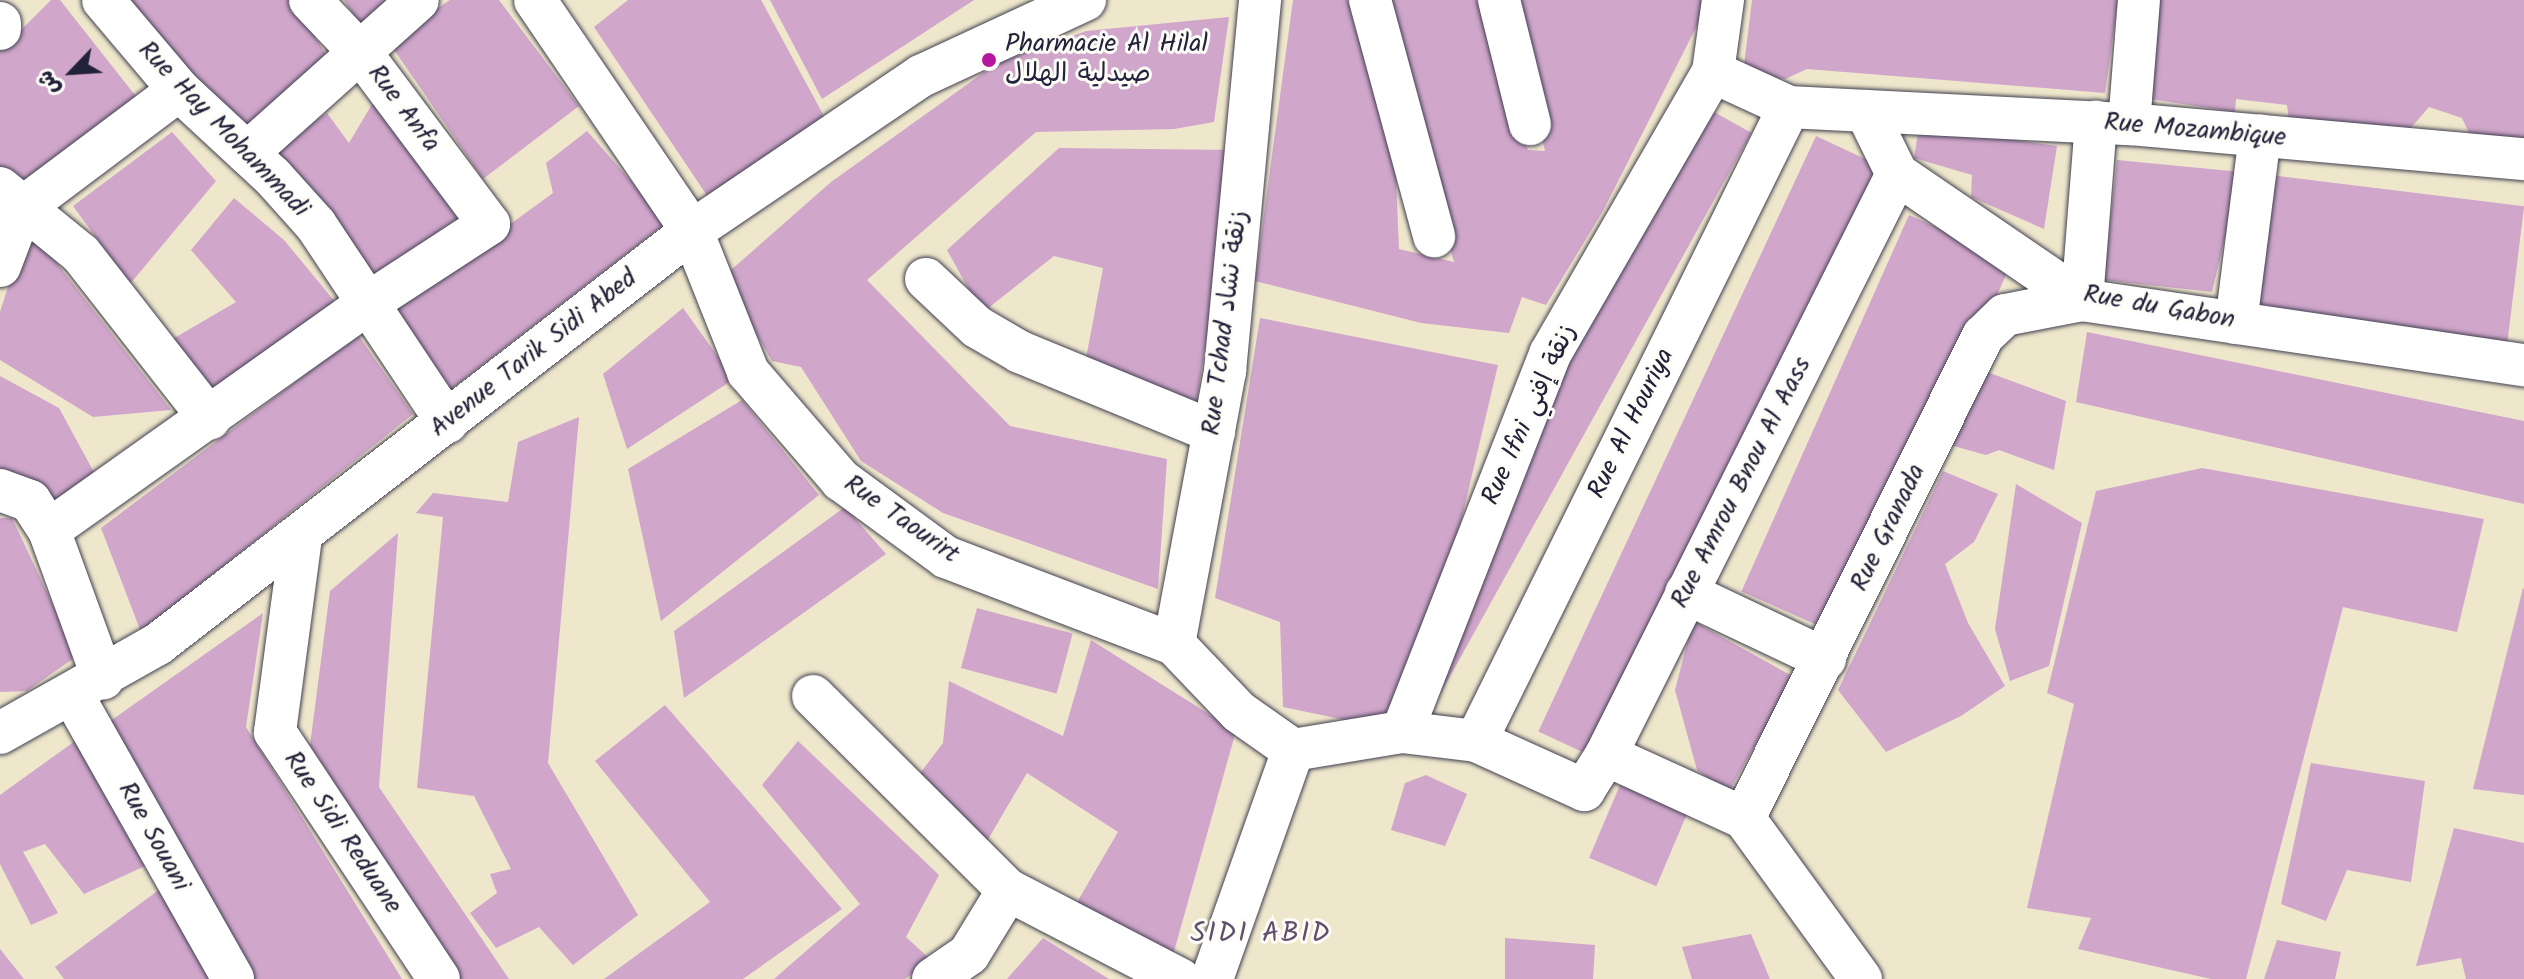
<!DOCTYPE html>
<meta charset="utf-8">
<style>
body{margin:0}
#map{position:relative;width:2524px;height:979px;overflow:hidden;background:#efe7cc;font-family:Kalam,"Playpen Sans Arabic",sans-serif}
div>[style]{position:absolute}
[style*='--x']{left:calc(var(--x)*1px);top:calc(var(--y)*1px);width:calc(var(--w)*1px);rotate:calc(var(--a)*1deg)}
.building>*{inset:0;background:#d0a6cb;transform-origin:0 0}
.roads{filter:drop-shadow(0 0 2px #414051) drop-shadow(0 0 2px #414051)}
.minor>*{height:42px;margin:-21px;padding:0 21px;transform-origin:21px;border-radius:21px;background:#fff}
.dots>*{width:22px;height:22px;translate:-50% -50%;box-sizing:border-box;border:4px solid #fdfcf7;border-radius:50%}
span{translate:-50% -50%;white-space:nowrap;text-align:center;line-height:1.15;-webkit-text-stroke:6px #fdfcf7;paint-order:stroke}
.poi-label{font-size:26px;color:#22223b}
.left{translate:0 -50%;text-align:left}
.street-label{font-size:26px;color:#22223b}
.neighbourhood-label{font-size:28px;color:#5f506d;letter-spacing:2px}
.north{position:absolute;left:32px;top:32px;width:80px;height:80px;-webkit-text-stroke:6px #fdfcf7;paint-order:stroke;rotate:245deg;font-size:22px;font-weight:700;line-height:32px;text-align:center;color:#22223b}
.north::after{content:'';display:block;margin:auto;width:28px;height:36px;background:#22223b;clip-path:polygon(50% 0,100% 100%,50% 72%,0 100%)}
</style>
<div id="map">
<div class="building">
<div style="clip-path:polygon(51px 0,60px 0,138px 99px,18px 193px,0 175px,0 51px)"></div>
<div style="clip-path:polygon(110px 0,292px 0,330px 61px,253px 132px)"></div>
<div style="clip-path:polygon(344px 0,401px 0,363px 29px)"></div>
<div style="clip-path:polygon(450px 0,499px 0,579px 106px,483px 179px,388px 41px)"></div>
<div style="clip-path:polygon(628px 0,761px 0,825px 118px,708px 197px,594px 27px)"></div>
<div style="clip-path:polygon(770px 0,974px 0,822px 99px)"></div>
<div style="clip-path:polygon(1293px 0,1354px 0,1394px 129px,1399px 249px,1454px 262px,1378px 0,1481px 0,1528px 150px,1545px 151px,1508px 0,1710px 0,1603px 211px,1546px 305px,1522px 297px,1509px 333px,1421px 323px,1255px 281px)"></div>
<div style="clip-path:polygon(1752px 0,2118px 0,2105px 93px,1807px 69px,1785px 79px,1743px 73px)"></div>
<div style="clip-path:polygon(2153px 0,2524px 0,2524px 139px,2471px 137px,2462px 118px,2429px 107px,2409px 130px,2290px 128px,2287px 105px,2236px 99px,2235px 112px,2143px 98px)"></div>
<div style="clip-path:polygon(1229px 17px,1214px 122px,1174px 129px,1036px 132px,867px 280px,1010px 426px,1167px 459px,1158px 589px,943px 513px,861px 461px,801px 367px,772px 361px,723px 277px,831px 182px,997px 63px,1086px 31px)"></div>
<div style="clip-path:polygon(374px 101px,465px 213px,373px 279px,272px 151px,327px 113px,349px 143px)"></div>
<div style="left:1705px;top:107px;width:53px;height:669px;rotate:29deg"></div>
<div style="clip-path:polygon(1919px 126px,2057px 146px,2044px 229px,1971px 197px,1972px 175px,1914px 158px)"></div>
<div style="clip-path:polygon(587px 131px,667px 222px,446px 393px,394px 309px,553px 193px,546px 163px)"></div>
<div style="clip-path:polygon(172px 132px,216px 181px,130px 284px,73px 206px)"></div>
<div style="left:1816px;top:136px;width:78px;height:657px;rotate:25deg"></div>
<div style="clip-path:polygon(1059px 148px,1235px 150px,1196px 406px,1084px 369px,1103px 268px,1054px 256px,982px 313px,947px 250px)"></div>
<div style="clip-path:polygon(2117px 160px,2241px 172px,2212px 292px,2104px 280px)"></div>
<div style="left:2270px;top:175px;width:256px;height:142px;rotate:7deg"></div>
<div style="clip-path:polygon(234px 198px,284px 240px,341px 309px,214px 400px,171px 340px,236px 302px,191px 250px)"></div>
<div style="left:1909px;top:215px;width:113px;height:412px;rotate:24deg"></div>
<div style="clip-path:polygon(35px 235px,171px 410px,93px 417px,0 360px,0 312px,19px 252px)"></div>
<div style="clip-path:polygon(683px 308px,734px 379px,627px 449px,603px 374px)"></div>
<div style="clip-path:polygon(1260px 318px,1498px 365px,1450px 568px,1388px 729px,1283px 707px,1280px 622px,1215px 598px)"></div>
<div style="clip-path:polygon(2087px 332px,2524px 421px,2524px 504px,2076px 402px)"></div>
<div style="clip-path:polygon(358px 335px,413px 414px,141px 632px,101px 528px)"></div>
<div style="clip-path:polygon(1987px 372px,2066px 401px,2054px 470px,1999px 450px,1986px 455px,1950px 445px)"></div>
<div style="clip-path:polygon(0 376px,59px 408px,102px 487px,49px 521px,0 476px)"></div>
<div style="clip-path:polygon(742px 400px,819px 495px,661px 621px,628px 469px)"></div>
<div style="clip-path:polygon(579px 417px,548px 763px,638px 915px,573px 965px,539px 927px,496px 948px,470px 913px,497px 893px,490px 874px,511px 869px,474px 796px,417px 788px,443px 517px,416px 513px,433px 493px,508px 502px,518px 442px)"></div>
<div style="clip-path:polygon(2202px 468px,2484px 519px,2457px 632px,2343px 607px,2246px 979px,2211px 979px,2078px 949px,2091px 918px,2027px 908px,2074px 704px,2047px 693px,2096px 491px)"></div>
<div style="clip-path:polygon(1943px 471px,1998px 494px,1974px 542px,1945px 564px,1968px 623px,2005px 686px,1961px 716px,1886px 752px,1838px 690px)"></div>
<div style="clip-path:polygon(2016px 484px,2082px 523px,2049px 666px,2010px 681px,1995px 629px)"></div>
<div style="clip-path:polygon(845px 507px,886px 554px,684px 698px,674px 631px)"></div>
<div style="clip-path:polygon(0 518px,12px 518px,77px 656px,27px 691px,0 692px)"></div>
<div style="clip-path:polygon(398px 533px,379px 787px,509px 979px,460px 979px,310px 745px,330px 591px)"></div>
<div style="clip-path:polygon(2523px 588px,2524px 589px,2524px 795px,2473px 789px)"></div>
<div style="left:977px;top:608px;width:99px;height:62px;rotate:15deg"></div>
<div style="clip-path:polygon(263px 613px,246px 727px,402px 979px,254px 979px,109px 722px)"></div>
<div style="clip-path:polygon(1693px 621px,1794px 677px,1728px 793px,1697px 770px,1675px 690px)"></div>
<div style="clip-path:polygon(1091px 640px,1236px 731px,1173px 955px,1073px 909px,1118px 832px,1027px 773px,983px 848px,915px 780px,943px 743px,949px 681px,1063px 736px)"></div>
<div style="clip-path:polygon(665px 705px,842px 909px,743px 979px,604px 979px,710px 902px,595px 761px)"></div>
<div style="clip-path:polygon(82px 736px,156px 861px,84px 894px,45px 844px,23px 852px,58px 913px,31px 925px,0 864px,0 795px)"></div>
<div style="clip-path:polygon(798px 741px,939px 875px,906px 937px,931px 960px,905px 979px,774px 979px,860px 904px,762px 785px)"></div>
<div style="clip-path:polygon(2311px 763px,2425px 781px,2411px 882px,2347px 870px,2326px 921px,2281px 904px)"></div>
<div style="clip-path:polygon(1426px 775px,1467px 794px,1445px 846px,1391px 830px,1405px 783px)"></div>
<div style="left:1620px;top:785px;width:73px;height:79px;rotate:23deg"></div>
<div style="clip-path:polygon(2454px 828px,2524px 843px,2524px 979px,2466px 979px,2461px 958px,2416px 966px)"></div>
<div style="clip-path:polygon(164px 886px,217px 979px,64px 979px,55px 967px)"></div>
<div style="clip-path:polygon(1751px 934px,1770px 979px,1692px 979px,1682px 947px)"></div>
<div style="clip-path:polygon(1043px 938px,1109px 979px,1007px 979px)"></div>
<div style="clip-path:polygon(1505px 938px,1595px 945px,1593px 979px,1505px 979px)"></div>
<div style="clip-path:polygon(2277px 940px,2341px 952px,2335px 979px,2264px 979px)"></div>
<div style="clip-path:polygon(0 949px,24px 979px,0 979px)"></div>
</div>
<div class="roads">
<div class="minor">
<div style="--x:103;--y:0;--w:118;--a:49.8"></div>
<div style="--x:179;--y:90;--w:127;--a:42.8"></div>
<div style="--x:272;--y:176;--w:66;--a:48.1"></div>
<div style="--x:316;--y:225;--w:237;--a:56.4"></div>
<div style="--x:535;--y:0;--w:279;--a:55.8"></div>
<div style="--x:692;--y:231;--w:152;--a:68.3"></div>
<div style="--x:748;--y:372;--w:143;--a:49.3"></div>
<div style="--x:841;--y:480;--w:130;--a:36.3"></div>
<div style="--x:946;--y:557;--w:244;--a:20.9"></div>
<div style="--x:1174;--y:644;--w:94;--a:46.3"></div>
<div style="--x:1239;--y:712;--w:66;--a:35.1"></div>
<div style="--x:1370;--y:0;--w:245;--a:74.8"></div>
<div style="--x:1499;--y:0;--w:128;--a:76"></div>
<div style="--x:0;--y:23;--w:6;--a:90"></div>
<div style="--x:1713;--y:72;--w:84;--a:24.7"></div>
<div style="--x:1789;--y:107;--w:340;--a:2.9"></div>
<div style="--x:2129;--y:124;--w:397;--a:5.1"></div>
<div style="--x:1866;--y:111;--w:70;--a:63.8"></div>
<div style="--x:1897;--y:174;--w:224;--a:34.3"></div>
<div style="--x:2082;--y:300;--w:447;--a:8.4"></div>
<div style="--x:2129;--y:124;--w:124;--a:-85.4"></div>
<div style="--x:247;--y:153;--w:229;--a:-41.8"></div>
<div style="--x:0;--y:188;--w:104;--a:39.2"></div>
<div style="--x:81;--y:254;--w:209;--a:52"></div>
<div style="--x:0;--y:266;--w:62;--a:-69.2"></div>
<div style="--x:22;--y:208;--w:196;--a:-36.9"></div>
<div style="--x:926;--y:279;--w:70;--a:43.3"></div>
<div style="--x:977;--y:327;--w:50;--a:30.2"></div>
<div style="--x:1020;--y:352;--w:210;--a:22.4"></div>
<div style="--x:2236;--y:323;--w:189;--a:-82.7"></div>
<div style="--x:0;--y:490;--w:32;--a:20"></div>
<div style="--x:30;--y:501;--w:35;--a:57"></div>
<div style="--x:49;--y:530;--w:158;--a:70"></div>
<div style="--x:49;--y:530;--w:395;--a:-35.4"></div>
<div style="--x:371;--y:301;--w:141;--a:-33.1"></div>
<div style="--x:489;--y:224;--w:207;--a:-126.8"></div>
<div style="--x:365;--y:58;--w:80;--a:-133.5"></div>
<div style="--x:301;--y:537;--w:197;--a:97.6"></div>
<div style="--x:275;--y:732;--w:296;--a:56.4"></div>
<div style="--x:1686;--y:593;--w:154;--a:25.4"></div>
<div style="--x:1174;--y:644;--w:278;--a:-79.4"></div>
<div style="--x:1225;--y:371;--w:373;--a:-84.6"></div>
<div style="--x:72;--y:694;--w:327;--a:60.5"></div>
<div style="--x:813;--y:696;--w:275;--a:44.9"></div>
<div style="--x:1008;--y:890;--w:194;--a:27.4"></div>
<div style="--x:1402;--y:732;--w:406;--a:-68.6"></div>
<div style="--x:1550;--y:354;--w:326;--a:-60"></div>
<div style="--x:1713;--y:72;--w:73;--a:-82.1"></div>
<div style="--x:0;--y:733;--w:181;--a:-29.4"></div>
<div style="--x:158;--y:644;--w:675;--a:-37.72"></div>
<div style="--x:692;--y:231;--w:277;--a:-34.1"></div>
<div style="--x:921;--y:76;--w:181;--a:-24.9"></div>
<div style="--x:1476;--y:741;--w:707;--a:-63.72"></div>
<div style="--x:1293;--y:750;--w:110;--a:-9.4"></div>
<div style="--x:1402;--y:732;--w:75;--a:6.9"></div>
<div style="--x:1476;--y:741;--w:119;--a:24.4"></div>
<div style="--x:1584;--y:790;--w:41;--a:-57.8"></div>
<div style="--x:1606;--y:755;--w:650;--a:-63.4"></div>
<div style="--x:1606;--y:755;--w:152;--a:24.5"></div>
<div style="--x:1744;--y:818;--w:199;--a:54"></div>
<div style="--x:1744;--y:818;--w:538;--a:-63.63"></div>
<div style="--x:1983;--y:336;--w:30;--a:-44"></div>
<div style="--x:2005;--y:315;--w:78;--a:-11"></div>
<div style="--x:2082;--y:300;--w:179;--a:-85.5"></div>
<div style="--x:933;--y:979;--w:44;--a:-34.8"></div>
<div style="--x:969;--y:954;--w:75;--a:-58.6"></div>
<div style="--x:1212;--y:979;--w:243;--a:-70.5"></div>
</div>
</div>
<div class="dots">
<div style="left:989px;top:60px;background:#b5179e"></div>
</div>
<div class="poi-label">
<span class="left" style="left:1005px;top:60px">Pharmacie Al Hilal<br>صيدلية الهلال</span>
</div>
<div class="street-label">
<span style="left:403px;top:109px;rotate:53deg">Rue Anfa</span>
<span style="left:223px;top:130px;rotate:46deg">Rue Hay Mohammadi</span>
<span style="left:2195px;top:131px;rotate:5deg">Rue Mozambique</span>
<span style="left:2159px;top:308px;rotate:10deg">Rue du Gabon</span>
<span style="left:1226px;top:323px;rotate:-83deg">Rue Tchad زنقة نشاد</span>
<span style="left:534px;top:354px;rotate:-38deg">Avenue Tarik Sidi Abed</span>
<span style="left:1530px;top:415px;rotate:-66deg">Rue Ifni زنقة إفني</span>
<span style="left:1632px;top:424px;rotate:-64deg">Rue Al Houriya</span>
<span style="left:1742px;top:483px;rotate:-63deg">Rue Amrou Bnou Al Aass</span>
<span style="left:901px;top:520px;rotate:35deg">Rue Taourirt</span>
<span style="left:1889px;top:528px;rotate:-64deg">Rue Granada</span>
<span style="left:342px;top:833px;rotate:56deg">Rue Sidi Reduane</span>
<span style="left:153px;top:837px;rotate:61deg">Rue Souani</span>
</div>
<div class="neighbourhood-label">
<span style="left:1261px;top:934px">SIDI ABID</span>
</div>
<div class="north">ش</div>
</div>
